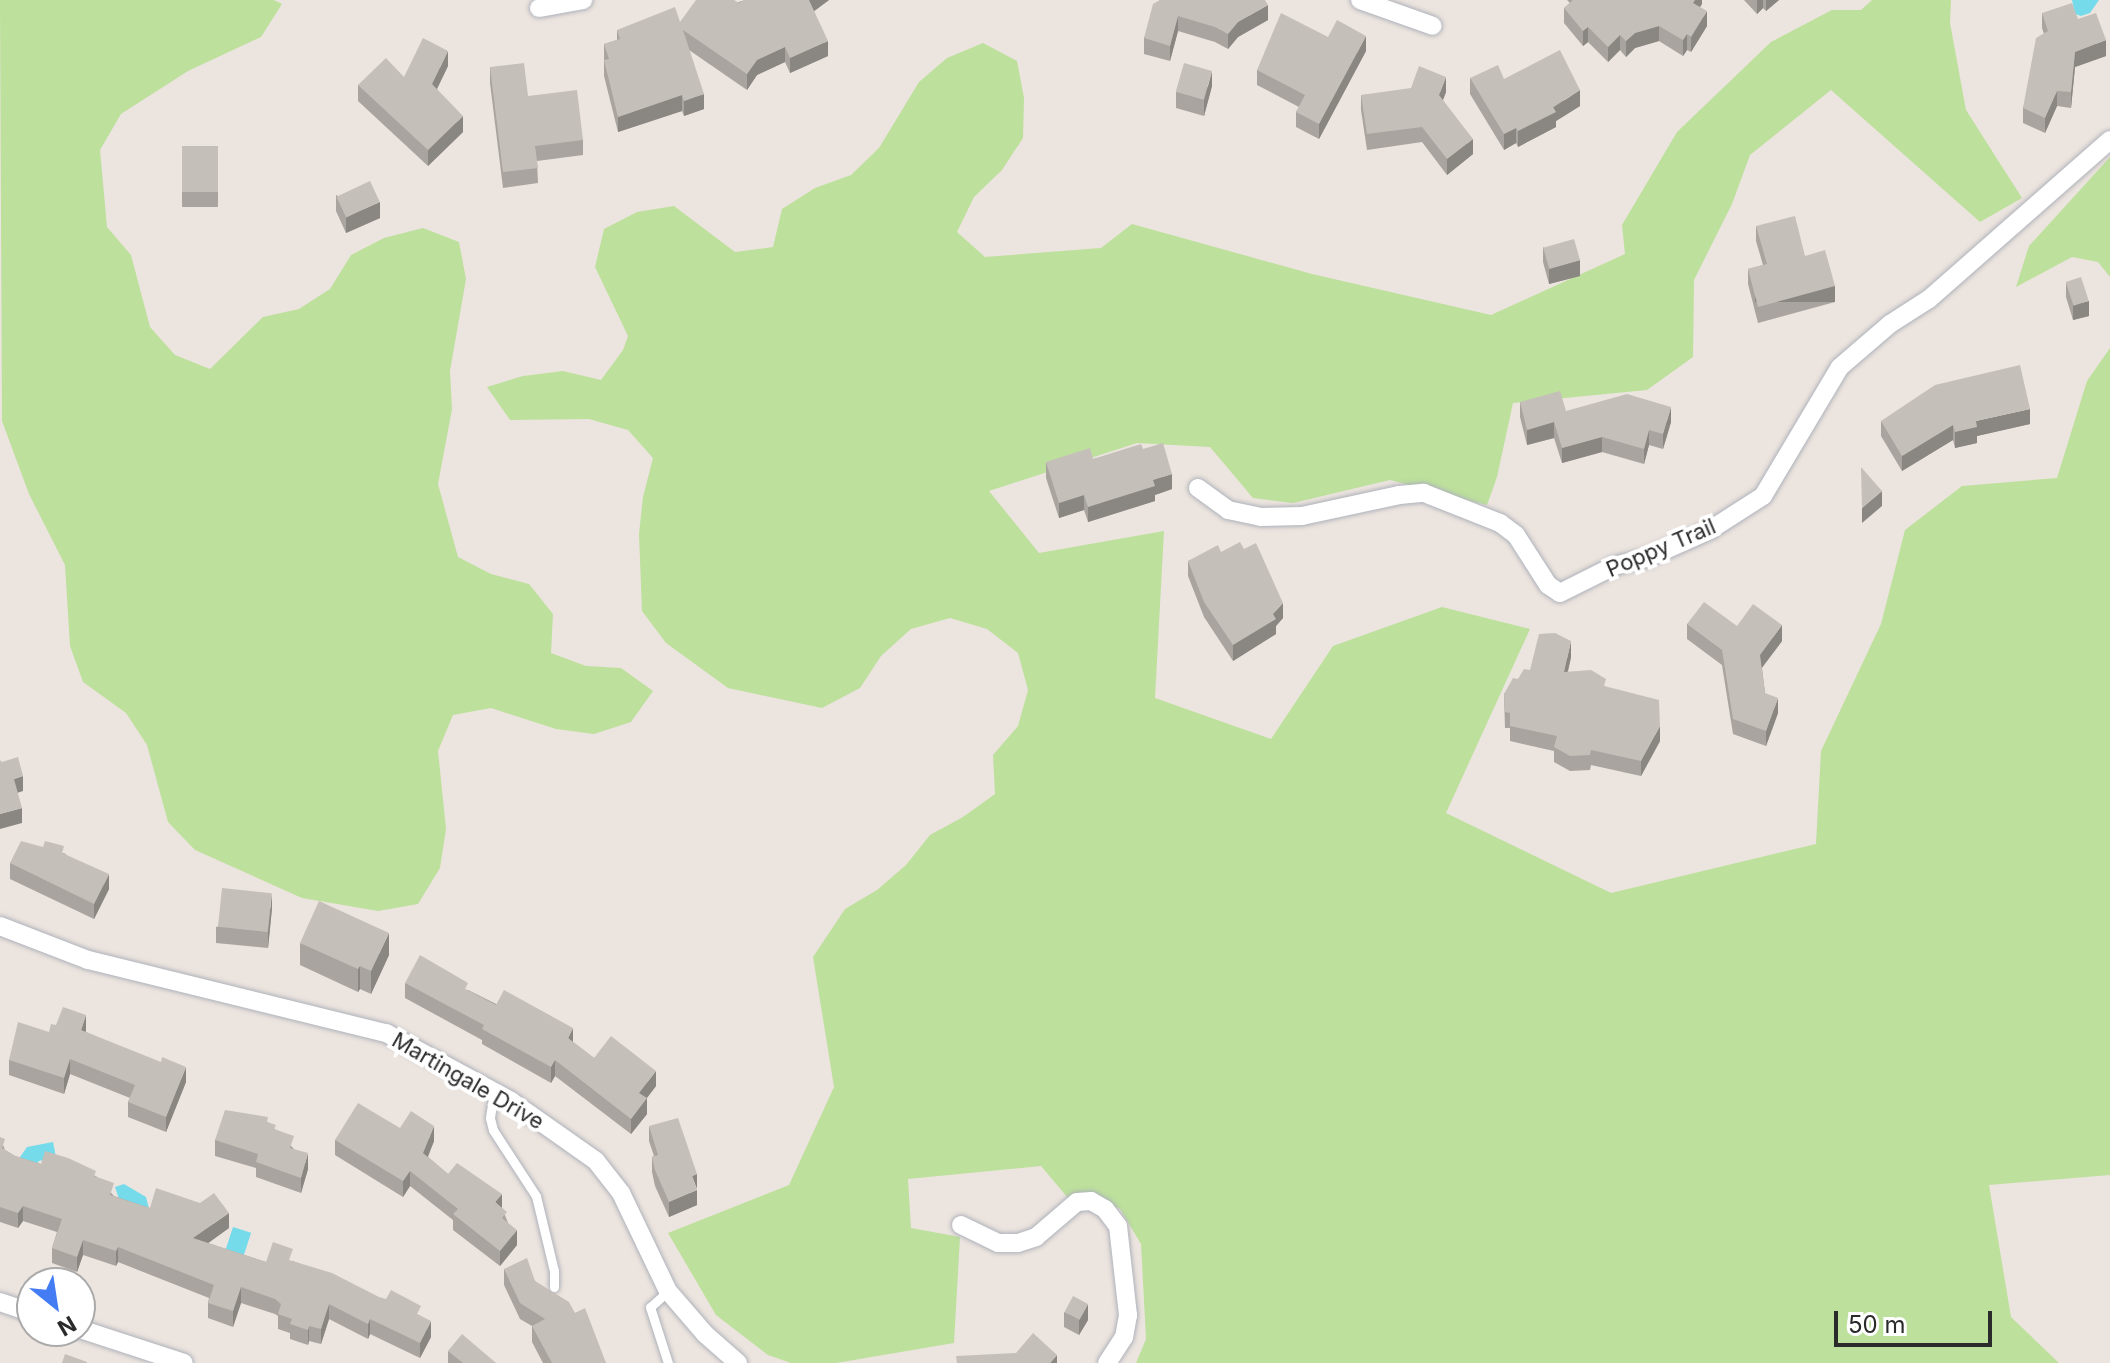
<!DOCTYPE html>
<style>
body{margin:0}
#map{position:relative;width:2110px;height:1363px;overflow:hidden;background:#ece4de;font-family:Inter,sans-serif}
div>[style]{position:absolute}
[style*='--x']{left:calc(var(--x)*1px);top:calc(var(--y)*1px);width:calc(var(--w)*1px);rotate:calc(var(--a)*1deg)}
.green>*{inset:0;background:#bde09c}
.water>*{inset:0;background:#75dbea;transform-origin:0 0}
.roads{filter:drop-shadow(0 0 2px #aeb2bb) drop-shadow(0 0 2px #aeb2bb)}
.lane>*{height:9px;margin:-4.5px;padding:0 4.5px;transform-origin:4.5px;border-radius:4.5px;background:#fff}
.street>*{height:18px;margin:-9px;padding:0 9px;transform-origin:9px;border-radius:9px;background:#fff}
.wall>*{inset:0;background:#a9a49f;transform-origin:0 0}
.shaded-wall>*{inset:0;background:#8a8682;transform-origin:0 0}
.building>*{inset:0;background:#c5bfb9;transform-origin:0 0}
span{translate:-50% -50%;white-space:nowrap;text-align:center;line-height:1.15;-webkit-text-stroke:8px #fff;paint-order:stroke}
.street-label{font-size:22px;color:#2b2b2b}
.north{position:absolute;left:16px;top:1267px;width:80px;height:80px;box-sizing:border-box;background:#fff;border:2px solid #aaa;border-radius:50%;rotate:150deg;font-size:22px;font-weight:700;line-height:32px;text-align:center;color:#2b2b2b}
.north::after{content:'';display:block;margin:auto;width:28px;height:36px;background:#447df3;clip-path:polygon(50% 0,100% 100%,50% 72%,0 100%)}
.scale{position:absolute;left:1834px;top:1311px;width:158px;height:36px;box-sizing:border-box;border:4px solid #2b2b2b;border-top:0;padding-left:10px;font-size:24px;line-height:28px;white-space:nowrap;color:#2b2b2b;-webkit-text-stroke:6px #fff;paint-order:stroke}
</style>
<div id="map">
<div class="green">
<div style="clip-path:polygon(0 0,274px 0,282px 4px,261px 37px,188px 71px,121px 114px,100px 150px,107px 227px,131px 255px,150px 327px,175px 355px,210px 369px,263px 317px,299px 309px,330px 289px,351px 255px,384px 238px,423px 228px,459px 242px,466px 279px,450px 371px,452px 409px,438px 484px,458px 557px,491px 574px,529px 584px,553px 614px,551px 653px,586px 666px,621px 668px,653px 691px,631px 722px,594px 734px,556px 729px,491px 708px,453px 715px,438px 751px,446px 829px,440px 868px,418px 904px,378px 911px,302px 898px,195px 850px,168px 822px,147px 745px,126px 713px,83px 682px,70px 646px,65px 565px,29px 494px,2px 421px)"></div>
<div style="clip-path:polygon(1872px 0,1951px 0,1950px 23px,1966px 110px,2022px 198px,1980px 222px,1831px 90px,1750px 155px,1732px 204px,1694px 280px,1693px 357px,1647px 390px,1513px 403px,1497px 477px,1487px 505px,1390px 480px,1293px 503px,1253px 498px,1210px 447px,1137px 443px,989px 491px,1039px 553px,1164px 531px,1155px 698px,1271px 739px,1333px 646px,1442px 607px,1530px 629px,1446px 813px,1611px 893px,1816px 844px,1821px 751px,1881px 624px,1905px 530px,1962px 486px,2057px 478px,2087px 381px,2110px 348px,2110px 1175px,1989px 1185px,2011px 1317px,2059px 1363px,1136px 1363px,1146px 1339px,1141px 1244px,1120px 1209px,1083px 1193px,1068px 1198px,1041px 1166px,908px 1179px,911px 1228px,960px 1237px,954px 1343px,836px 1363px,791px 1363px,768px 1355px,716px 1315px,668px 1233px,789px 1185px,834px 1087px,813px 957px,845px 909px,877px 890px,906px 865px,930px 835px,963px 817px,995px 794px,993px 755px,1018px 726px,1028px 690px,1018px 653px,987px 629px,950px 618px,911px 629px,881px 656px,860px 688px,822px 708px,728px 688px,666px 643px,642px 611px,639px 534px,643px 497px,653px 458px,628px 430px,589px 419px,510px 420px,487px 387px,523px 376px,563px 371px,601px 380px,623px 350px,628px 336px,595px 267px,604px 229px,637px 212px,674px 206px,735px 252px,773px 247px,782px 209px,815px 188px,851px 175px,879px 148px,919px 82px,947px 58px,983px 43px,1017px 61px,1024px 98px,1023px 138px,1002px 170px,974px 197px,957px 232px,985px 257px,1101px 248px,1132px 224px,1312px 274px,1491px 315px,1625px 254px,1622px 225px,1677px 132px,1771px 42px,1832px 10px,1861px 10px)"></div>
<div style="clip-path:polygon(2110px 157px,2110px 277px,2098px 262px,2072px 257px,2016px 287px,2029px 246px)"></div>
</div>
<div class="water">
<div style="clip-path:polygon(2072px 0,2099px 0,2090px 13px,2081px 16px,2075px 14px)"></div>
<div style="clip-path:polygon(53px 1142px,56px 1157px,39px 1161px,32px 1171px,18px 1160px,27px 1147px)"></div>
<div style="clip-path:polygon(124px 1184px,146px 1197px,149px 1209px,119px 1199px,115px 1187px)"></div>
<div style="left:233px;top:1227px;width:19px;height:35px;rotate:18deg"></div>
</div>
<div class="roads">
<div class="lane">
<div style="--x:494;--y:1092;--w:26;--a:99"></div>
<div style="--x:490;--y:1118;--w:12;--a:76"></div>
<div style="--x:493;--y:1130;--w:79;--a:56.9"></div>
<div style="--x:536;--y:1196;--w:77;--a:76.5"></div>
<div style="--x:554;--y:1271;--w:16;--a:90"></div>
<div style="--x:668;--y:1291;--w:24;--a:138"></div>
<div style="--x:650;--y:1307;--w:59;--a:72.2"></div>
</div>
<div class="street">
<div style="--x:1360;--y:0;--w:77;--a:19.6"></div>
<div style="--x:539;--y:8;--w:45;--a:-10.3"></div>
<div style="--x:1198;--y:488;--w:37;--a:36"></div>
<div style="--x:1228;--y:510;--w:34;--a:12"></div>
<div style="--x:1261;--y:517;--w:41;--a:-1.4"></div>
<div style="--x:1302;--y:516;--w:99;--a:-12.2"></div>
<div style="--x:1399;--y:495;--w:25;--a:-5"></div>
<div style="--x:1424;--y:493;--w:82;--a:21.5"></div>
<div style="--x:1500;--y:523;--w:20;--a:37"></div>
<div style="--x:1516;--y:535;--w:59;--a:57.4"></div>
<div style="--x:1548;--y:585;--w:14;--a:34"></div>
<div style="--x:1560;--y:593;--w:60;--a:-26.6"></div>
<div style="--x:1614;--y:566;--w:34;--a:-14"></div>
<div style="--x:1647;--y:558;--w:69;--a:-24"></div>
<div style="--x:1710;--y:530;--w:63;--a:-32.7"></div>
<div style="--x:1763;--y:496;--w:150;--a:-59.2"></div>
<div style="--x:1840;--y:367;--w:66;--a:-40.7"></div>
<div style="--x:1890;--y:324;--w:46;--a:-32.7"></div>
<div style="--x:1929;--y:299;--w:241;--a:-41.3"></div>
<div style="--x:0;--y:926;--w:94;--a:21.1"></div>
<div style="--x:88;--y:960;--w:307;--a:13.8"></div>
<div style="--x:386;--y:1033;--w:142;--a:28.5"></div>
<div style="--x:511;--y:1101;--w:104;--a:35.2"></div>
<div style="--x:596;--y:1161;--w:41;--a:52"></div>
<div style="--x:621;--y:1193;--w:109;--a:64.4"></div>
<div style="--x:668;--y:1291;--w:57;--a:49.3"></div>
<div style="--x:705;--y:1334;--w:44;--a:41.3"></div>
<div style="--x:961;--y:1225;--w:41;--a:25.9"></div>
<div style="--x:998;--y:1243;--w:20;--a:0"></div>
<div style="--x:1018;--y:1243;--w:19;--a:-18"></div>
<div style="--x:1036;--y:1237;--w:54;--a:-40.5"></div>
<div style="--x:1077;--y:1202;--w:14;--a:-4"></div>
<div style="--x:1091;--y:1201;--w:16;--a:30"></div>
<div style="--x:1105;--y:1209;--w:21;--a:53"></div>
<div style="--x:1118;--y:1226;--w:90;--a:83.6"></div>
<div style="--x:1128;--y:1315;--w:22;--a:100"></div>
<div style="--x:1124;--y:1337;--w:31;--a:123"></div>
<div style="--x:0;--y:1302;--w:34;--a:19"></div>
<div style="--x:80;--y:1329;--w:109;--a:18.1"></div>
</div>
</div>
<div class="wall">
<div style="clip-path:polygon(745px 0,829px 0,814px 11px,828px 56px,790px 73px,785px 62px,757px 75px,747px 90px,689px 50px,704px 109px,684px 116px,682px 111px,618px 132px,604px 76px,604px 44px,617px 40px,617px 30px,680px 22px)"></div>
<div style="clip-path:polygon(1160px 0,1268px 20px,1238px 37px,1228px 49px,1215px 42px,1178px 31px,1170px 61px,1144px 54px,1144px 38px)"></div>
<div style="clip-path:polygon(1567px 0,1702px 0,1700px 7px,1707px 26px,1691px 52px,1687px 50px,1683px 56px,1659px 41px,1635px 48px,1626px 57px,1620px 50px,1608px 62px,1588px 42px,1583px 46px,1564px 23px,1564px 8px,1570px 3px)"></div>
<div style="clip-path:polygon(1744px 0,1779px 0,1766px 11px,1763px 8px,1757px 14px)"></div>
<div style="clip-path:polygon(2042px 13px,2078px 19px,2106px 56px,2075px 67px,2071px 108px,2057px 106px,2045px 133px,2023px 123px,2023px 108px,2044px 34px,2042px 28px)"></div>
<div style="clip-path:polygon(1366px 51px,1319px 139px,1296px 127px,1296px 112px,1299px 107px,1257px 85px,1257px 70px)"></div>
<div style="clip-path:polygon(448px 66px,437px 89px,463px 132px,428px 166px,358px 101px,358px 85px,404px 77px)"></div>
<div style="clip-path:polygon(490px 67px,583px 140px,583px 155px,537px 161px,538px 183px,503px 188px,490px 83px)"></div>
<div style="clip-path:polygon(1470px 78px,1504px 79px,1580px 106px,1556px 121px,1556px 127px,1518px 147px,1516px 143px,1504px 150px,1470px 94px)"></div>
<div style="clip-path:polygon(1212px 86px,1204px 116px,1176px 108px,1176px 92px)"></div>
<div style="clip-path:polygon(1446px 92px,1443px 100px,1473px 154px,1447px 175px,1422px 142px,1367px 150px,1361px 110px,1361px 95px)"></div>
<div style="left:182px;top:146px;width:36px;height:61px"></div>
<div style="clip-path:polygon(336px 195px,380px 218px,346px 233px,336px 211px)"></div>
<div style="clip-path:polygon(1756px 226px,1805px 256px,1835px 302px,1758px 323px,1748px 284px,1748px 269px,1763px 265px,1756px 241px)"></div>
<div style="clip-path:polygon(1543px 247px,1580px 276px,1549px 284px,1543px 262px)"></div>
<div style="clip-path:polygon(2066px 282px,2089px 316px,2073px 320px,2066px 297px)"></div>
<div style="clip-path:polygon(1520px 402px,1566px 411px,1671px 422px,1663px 449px,1649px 445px,1644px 464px,1602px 452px,1562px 463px,1554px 438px,1527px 445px,1520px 417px)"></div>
<div style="clip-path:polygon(1881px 421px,2030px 424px,1977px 436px,1977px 443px,1955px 448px,1953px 440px,1902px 471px,1881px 436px)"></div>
<div style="clip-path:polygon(1143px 449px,1172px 489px,1155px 495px,1155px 501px,1088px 522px,1084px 510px,1059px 518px,1046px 478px,1046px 462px,1093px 459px)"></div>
<div style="clip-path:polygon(1221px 552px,1283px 618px,1276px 626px,1276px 634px,1233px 661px,1204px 617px,1188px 576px,1188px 561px)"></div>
<div style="clip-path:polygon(1687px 624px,1737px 626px,1782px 641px,1762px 668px,1765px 693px,1778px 713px,1766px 746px,1733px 734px,1722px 665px,1687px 639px)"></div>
<div style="clip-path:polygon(1571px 657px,1568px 672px,1606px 687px,1660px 741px,1641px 776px,1591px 765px,1590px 770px,1570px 771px,1554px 762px,1554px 751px,1510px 741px,1510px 728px,1505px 728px,1504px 694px,1518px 679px,1530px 670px)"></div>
<div style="clip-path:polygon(64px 853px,109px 889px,94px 919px,10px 879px,10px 863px)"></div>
<div style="clip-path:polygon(272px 908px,268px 948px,216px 943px,216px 927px)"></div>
<div style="clip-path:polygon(300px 943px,389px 955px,371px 994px,360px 989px,358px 992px,300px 965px)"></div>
<div style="clip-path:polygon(405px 983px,468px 990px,573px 1042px,594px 1058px,656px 1086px,647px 1098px,647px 1114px,631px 1134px,555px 1076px,551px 1083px,482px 1044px,482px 1040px,405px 998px)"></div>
<div style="clip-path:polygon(86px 1030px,86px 1032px,186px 1082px,166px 1132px,128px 1117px,128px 1102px,130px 1098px,70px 1074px,64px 1094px,9px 1075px,9px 1060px,49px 1032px)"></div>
<div style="clip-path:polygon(268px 1122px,294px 1149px,308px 1169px,301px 1193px,256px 1177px,256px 1168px,215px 1156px,215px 1140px)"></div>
<div style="clip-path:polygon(649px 1126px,697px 1205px,669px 1217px,655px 1186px,652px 1172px,652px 1157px,654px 1156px,649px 1141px)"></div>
<div style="clip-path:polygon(400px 1128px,434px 1141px,428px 1157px,448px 1174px,502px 1208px,517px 1245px,500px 1266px,453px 1230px,453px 1220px,410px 1186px,403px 1197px,335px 1155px,335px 1140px)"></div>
<div style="clip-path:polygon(0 1137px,5px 1150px,15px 1156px,41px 1164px,96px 1176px,114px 1196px,150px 1208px,229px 1228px,208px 1243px,266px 1262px,293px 1261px,421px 1316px,431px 1337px,420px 1358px,370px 1334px,368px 1339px,329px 1319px,321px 1344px,309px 1341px,308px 1345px,290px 1339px,290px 1333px,278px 1329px,278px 1316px,275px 1314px,241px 1303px,233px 1327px,208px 1318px,208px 1303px,209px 1298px,118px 1262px,116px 1266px,83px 1255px,77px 1272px,52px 1263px,52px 1248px,57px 1232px,23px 1221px,18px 1228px,0 1222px)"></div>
<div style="clip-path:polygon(504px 1269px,535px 1281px,575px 1313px,606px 1363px,543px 1363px,532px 1342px,532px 1326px,520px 1319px,504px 1285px)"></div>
<div style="clip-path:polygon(1064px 1312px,1088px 1320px,1079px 1335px,1064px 1327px)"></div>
<div style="clip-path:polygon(448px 1351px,496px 1363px,448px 1363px)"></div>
</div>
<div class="shaded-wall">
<div style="clip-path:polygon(809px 0,829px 0,809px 15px)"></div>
<div style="clip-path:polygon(1695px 0,1702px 0,1702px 4px,1693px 18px,1693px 3px)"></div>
<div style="clip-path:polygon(1757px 0,1763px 0,1763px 8px,1757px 14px)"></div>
<div style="clip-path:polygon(1766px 0,1779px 0,1766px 11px)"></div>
<div style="clip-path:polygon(1268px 5px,1268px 20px,1238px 37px,1228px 49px,1228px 34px,1238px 22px)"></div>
<div style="clip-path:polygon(1707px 11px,1707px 26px,1691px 52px,1691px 37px)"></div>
<div style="clip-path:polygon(1178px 16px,1178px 31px,1170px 61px,1170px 46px)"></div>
<div style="clip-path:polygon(1659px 26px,1659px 41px,1635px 48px,1626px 57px,1626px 41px,1635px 33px)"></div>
<div style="clip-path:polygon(1588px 27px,1588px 42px,1583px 46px,1583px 31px)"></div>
<div style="clip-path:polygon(1687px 34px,1687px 50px,1683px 56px,1683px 40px)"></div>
<div style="clip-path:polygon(1620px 35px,1620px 50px,1608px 62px,1608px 47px)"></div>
<div style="clip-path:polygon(1366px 36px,1366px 51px,1319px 139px,1319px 124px)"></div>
<div style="clip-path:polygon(2106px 40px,2106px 56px,2075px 67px,2071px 108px,2071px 92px,2075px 52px)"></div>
<div style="clip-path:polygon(828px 41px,828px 56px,790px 73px,790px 58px)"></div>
<div style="clip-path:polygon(785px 47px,785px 62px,757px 75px,747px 90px,747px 74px,757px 60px)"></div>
<div style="clip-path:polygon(448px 51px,448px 66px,432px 99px,432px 84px)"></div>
<div style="clip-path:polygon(1212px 71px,1212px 86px,1204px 116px,1204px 101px)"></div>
<div style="clip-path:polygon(1446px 77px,1446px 92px,1439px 110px,1439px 95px)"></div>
<div style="clip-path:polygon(1580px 90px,1580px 106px,1556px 121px,1556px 127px,1518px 147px,1518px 131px)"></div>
<div style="clip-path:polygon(2057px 91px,2057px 106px,2045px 133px,2045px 118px)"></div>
<div style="clip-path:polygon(704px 94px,704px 109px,684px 116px,684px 101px)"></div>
<div style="clip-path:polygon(682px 95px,682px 111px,618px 132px,618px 117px)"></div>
<div style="clip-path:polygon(463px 116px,463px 132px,428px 166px,428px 150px)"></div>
<div style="clip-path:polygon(1516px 128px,1516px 143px,1504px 150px,1504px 134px)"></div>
<div style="clip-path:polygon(1473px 139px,1473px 154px,1447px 175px,1447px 159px)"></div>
<div style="clip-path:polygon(380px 202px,380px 218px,346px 233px,346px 217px)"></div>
<div style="clip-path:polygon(1580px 260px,1580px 276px,1549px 284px,1549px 268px)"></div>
<div style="left:1835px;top:286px;width:16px;height:80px;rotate:90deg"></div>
<div style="clip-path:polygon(2089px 301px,2089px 316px,2073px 320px,2073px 305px)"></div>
<div style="clip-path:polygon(1671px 407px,1671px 422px,1663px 449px,1663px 434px)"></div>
<div style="clip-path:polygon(2030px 409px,2030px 424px,1977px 436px,1977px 443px,1955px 448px,1955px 432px,1976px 421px)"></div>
<div style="clip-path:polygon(1554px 422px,1554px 438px,1527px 445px,1527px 430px)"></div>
<div style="clip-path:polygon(1953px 425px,1953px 440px,1902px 471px,1902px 456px)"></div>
<div style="clip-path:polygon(1649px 430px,1649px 445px,1644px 464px,1644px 449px)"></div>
<div style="clip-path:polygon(1602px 437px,1602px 452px,1562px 463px,1562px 448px)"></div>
<div style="clip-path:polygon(1172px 474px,1172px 489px,1155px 495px,1155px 501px,1088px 522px,1088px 507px,1153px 480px)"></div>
<div style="clip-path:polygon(1882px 491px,1882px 506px,1862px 523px,1862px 508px)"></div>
<div style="clip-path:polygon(1084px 495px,1084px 510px,1059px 518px,1059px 503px)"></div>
<div style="clip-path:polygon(1283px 603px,1283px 618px,1276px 626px,1276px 634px,1233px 661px,1233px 645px,1273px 614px)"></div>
<div style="clip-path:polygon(1782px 625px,1782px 641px,1760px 670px,1760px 655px)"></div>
<div style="clip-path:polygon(1571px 641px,1571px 657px,1564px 687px,1564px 672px)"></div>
<div style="clip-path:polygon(1778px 698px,1778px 713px,1766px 746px,1766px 731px)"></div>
<div style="clip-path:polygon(1660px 726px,1660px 741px,1641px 776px,1641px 761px)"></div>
<div style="clip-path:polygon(23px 776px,23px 791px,14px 794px,14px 779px)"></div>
<div style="clip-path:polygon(22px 808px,22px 823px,0 829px,0 814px)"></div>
<div style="clip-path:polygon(109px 874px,109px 889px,94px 919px,94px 904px)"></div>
<div style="clip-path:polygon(272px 893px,272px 908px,268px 948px,268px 932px)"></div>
<div style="clip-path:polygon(389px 933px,389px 955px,371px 994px,371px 971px)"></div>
<div style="clip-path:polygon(360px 966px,360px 989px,358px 992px,358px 969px)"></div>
<div style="clip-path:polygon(86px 1015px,86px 1030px,81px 1045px,81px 1030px)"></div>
<div style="clip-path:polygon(573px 1028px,573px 1044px,568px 1038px)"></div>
<div style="clip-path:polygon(70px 1059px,70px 1074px,64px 1094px,64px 1078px)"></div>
<div style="clip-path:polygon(555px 1060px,555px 1076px,551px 1083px,551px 1067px)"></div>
<div style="clip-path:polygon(186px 1067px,186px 1082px,166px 1132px,166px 1117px)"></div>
<div style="clip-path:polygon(656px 1071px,656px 1086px,639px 1108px,639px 1093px)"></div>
<div style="clip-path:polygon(647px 1098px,647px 1114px,631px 1134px,631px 1119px)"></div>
<div style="clip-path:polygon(434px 1126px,434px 1141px,423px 1168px,423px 1153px)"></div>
<div style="clip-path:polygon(308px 1153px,308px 1169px,301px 1193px,301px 1178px)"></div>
<div style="clip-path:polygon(410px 1171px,410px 1186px,403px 1197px,403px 1181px)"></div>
<div style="clip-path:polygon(697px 1174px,697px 1189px,692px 1176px)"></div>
<div style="clip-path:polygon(697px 1190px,697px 1205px,669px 1217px,669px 1202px)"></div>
<div style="clip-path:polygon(502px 1194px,502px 1209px,495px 1202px)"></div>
<div style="clip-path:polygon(23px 1206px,23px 1221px,18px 1228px,18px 1213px)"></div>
<div style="clip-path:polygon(229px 1213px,229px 1228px,193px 1254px,193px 1238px)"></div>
<div style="clip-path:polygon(517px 1230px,517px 1245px,500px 1266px,500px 1251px)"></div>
<div style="clip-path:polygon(83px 1240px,83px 1255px,77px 1272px,77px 1257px)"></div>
<div style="clip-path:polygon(118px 1247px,118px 1262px,116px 1266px,116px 1251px)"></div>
<div style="clip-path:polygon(241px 1287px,241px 1303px,233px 1327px,233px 1311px)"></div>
<div style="clip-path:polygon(329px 1304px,329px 1319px,321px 1344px,321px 1329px)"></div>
<div style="clip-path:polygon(1088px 1304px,1088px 1320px,1079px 1335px,1079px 1320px)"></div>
<div style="clip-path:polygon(370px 1319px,370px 1334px,368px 1339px,368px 1324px)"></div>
<div style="clip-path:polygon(431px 1321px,431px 1337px,420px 1358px,420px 1343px)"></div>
<div style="clip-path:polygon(309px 1326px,309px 1341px,308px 1345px,308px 1330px)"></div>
<div style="clip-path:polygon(1057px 1355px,1057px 1363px,1050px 1363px)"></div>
</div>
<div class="building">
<div style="clip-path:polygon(696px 0,734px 0,739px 3px,745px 0,809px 0,828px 41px,790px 58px,785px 47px,757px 60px,747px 74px,683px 30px,704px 94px,684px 101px,682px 95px,618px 117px,604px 60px,609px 59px,604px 44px,620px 39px,617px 30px,675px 7px,680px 22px)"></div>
<div style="clip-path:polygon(1160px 0,1265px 0,1268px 5px,1238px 22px,1228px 34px,1215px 27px,1178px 16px,1170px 46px,1144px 38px,1153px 4px)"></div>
<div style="clip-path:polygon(1573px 0,1695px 0,1693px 3px,1707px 11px,1691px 37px,1687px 34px,1683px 40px,1659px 26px,1635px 33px,1626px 41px,1620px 35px,1608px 47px,1588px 27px,1583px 31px,1564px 8px)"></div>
<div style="clip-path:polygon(2072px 3px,2078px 19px,2096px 13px,2106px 40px,2075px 52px,2071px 92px,2057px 91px,2045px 118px,2023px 108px,2036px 38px,2048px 31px,2042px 13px)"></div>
<div style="clip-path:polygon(1281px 13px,1328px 37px,1337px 20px,1366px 36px,1319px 124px,1296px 112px,1305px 95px,1257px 70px)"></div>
<div style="clip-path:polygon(423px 38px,448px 51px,432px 84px,463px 116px,428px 150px,358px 85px,386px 58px,404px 77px)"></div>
<div style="clip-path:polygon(1560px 50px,1580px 90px,1553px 107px,1556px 112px,1518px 131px,1516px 128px,1504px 134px,1470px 78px,1498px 65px,1504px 79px)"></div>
<div style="clip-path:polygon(524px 63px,528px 96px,577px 90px,583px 140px,535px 146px,538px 168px,503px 172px,490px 67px)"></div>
<div style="left:1184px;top:63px;width:29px;height:30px;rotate:16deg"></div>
<div style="clip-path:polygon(1419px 66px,1446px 77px,1439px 95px,1473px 139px,1447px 159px,1422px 127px,1367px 134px,1361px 95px,1411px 88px)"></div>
<div style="left:182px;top:146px;width:36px;height:46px"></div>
<div style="left:370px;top:181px;width:23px;height:37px;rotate:65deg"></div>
<div style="clip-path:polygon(1795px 216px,1805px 256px,1825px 250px,1835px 286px,1758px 307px,1748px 269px,1767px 264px,1756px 226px)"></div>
<div style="left:1574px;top:239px;width:22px;height:32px;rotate:74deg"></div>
<div style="left:2081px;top:277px;width:25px;height:16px;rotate:72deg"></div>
<div style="clip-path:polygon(2020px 365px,2030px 409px,1976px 421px,1977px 427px,1955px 432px,1953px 425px,1902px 456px,1881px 421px,1935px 385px)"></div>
<div style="clip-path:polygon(1560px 391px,1566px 411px,1627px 394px,1671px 407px,1663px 434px,1649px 430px,1644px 449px,1602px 437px,1562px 448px,1554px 422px,1527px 430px,1520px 402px)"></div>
<div style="clip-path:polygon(1163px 443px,1172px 474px,1153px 480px,1155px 486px,1088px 507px,1084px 495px,1059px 503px,1046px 462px,1090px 448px,1093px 459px,1141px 444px,1143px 449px)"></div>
<div style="clip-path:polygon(1861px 467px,1882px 491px,1862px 508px)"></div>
<div style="clip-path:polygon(1240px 542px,1244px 549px,1256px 543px,1283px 603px,1273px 614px,1276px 619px,1233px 645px,1204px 602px,1188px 561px,1218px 545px,1221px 552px)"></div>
<div style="clip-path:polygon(1704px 602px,1737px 626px,1753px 604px,1782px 625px,1760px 655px,1765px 693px,1778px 698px,1766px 731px,1733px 719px,1722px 650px,1687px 624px)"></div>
<div style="clip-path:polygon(1555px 633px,1571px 641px,1564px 672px,1591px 670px,1606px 679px,1604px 686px,1659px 700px,1660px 726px,1641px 761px,1591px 750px,1590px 755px,1570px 756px,1554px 747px,1557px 736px,1510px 726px,1510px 713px,1505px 712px,1504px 694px,1513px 678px,1518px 679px,1524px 669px,1530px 670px,1539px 634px)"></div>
<div style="clip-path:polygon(18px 757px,23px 776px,14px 779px,22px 808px,0 814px,0 760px,2px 762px)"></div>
<div style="clip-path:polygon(21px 841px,43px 847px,45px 841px,64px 846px,62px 853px,109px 874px,94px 904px,10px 863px)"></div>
<div style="left:222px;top:888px;width:50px;height:39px;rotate:6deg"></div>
<div style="clip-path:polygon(319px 901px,389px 933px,371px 971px,360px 966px,358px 969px,300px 943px)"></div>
<div style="clip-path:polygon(420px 955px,468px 983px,465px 989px,496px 1005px,504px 990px,573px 1028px,568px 1038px,594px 1058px,611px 1036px,656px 1071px,639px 1093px,647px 1098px,631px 1119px,555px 1060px,551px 1067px,482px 1029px,484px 1025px,405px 983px)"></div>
<div style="clip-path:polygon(63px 1007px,86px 1015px,81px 1030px,161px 1062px,162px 1057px,186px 1067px,166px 1117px,128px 1102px,135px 1085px,70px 1059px,64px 1078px,9px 1060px,18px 1022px,49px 1032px,51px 1024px,56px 1025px)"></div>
<div style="clip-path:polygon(358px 1103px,400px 1128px,411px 1111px,434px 1126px,423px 1153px,448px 1174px,457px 1163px,502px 1194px,495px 1202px,507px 1212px,502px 1218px,517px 1230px,500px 1251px,453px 1214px,458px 1209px,410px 1171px,403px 1181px,335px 1140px)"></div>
<div style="clip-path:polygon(225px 1110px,268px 1117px,267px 1122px,276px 1125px,274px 1129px,294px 1136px,290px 1148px,308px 1153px,301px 1178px,256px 1162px,258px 1154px,215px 1140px)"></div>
<div style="clip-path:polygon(678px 1118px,697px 1174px,692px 1176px,697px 1190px,669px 1202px,655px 1170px,652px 1157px,658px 1155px,649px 1126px)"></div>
<div style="clip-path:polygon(0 1137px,5px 1139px,2px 1148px,15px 1156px,41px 1164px,45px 1151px,68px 1158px,96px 1171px,94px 1176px,114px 1183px,110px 1195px,150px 1208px,156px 1188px,200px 1203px,214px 1193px,229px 1213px,193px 1238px,266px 1262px,273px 1242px,293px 1249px,289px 1260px,332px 1273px,379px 1297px,386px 1299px,391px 1290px,421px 1306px,417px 1314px,431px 1321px,420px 1343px,370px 1319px,368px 1324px,329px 1304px,321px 1329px,309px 1326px,308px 1330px,290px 1324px,292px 1319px,278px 1314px,281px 1304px,275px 1299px,241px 1287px,233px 1311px,208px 1303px,214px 1285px,118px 1247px,116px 1251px,83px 1240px,77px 1257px,52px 1248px,62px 1219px,23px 1206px,18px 1213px,0 1207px)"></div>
<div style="clip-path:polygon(527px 1258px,535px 1281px,569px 1302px,575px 1313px,585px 1308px,606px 1363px,552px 1363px,532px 1326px,545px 1319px,520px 1303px,504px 1269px)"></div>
<div style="left:1073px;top:1296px;width:17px;height:18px;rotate:28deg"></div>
<div style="clip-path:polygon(1033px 1333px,1057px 1355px,1050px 1363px,957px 1363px,956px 1356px,1016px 1353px)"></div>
<div style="clip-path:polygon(462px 1334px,496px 1363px,463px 1363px,448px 1351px)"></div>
<div style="clip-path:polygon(65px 1354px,87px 1362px,87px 1363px,62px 1363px)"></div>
</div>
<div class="street-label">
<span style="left:1661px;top:548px;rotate:-23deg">Poppy Trail</span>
<span style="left:468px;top:1081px;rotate:30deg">Martingale Drive</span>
</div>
<div class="north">N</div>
<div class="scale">50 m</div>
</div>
